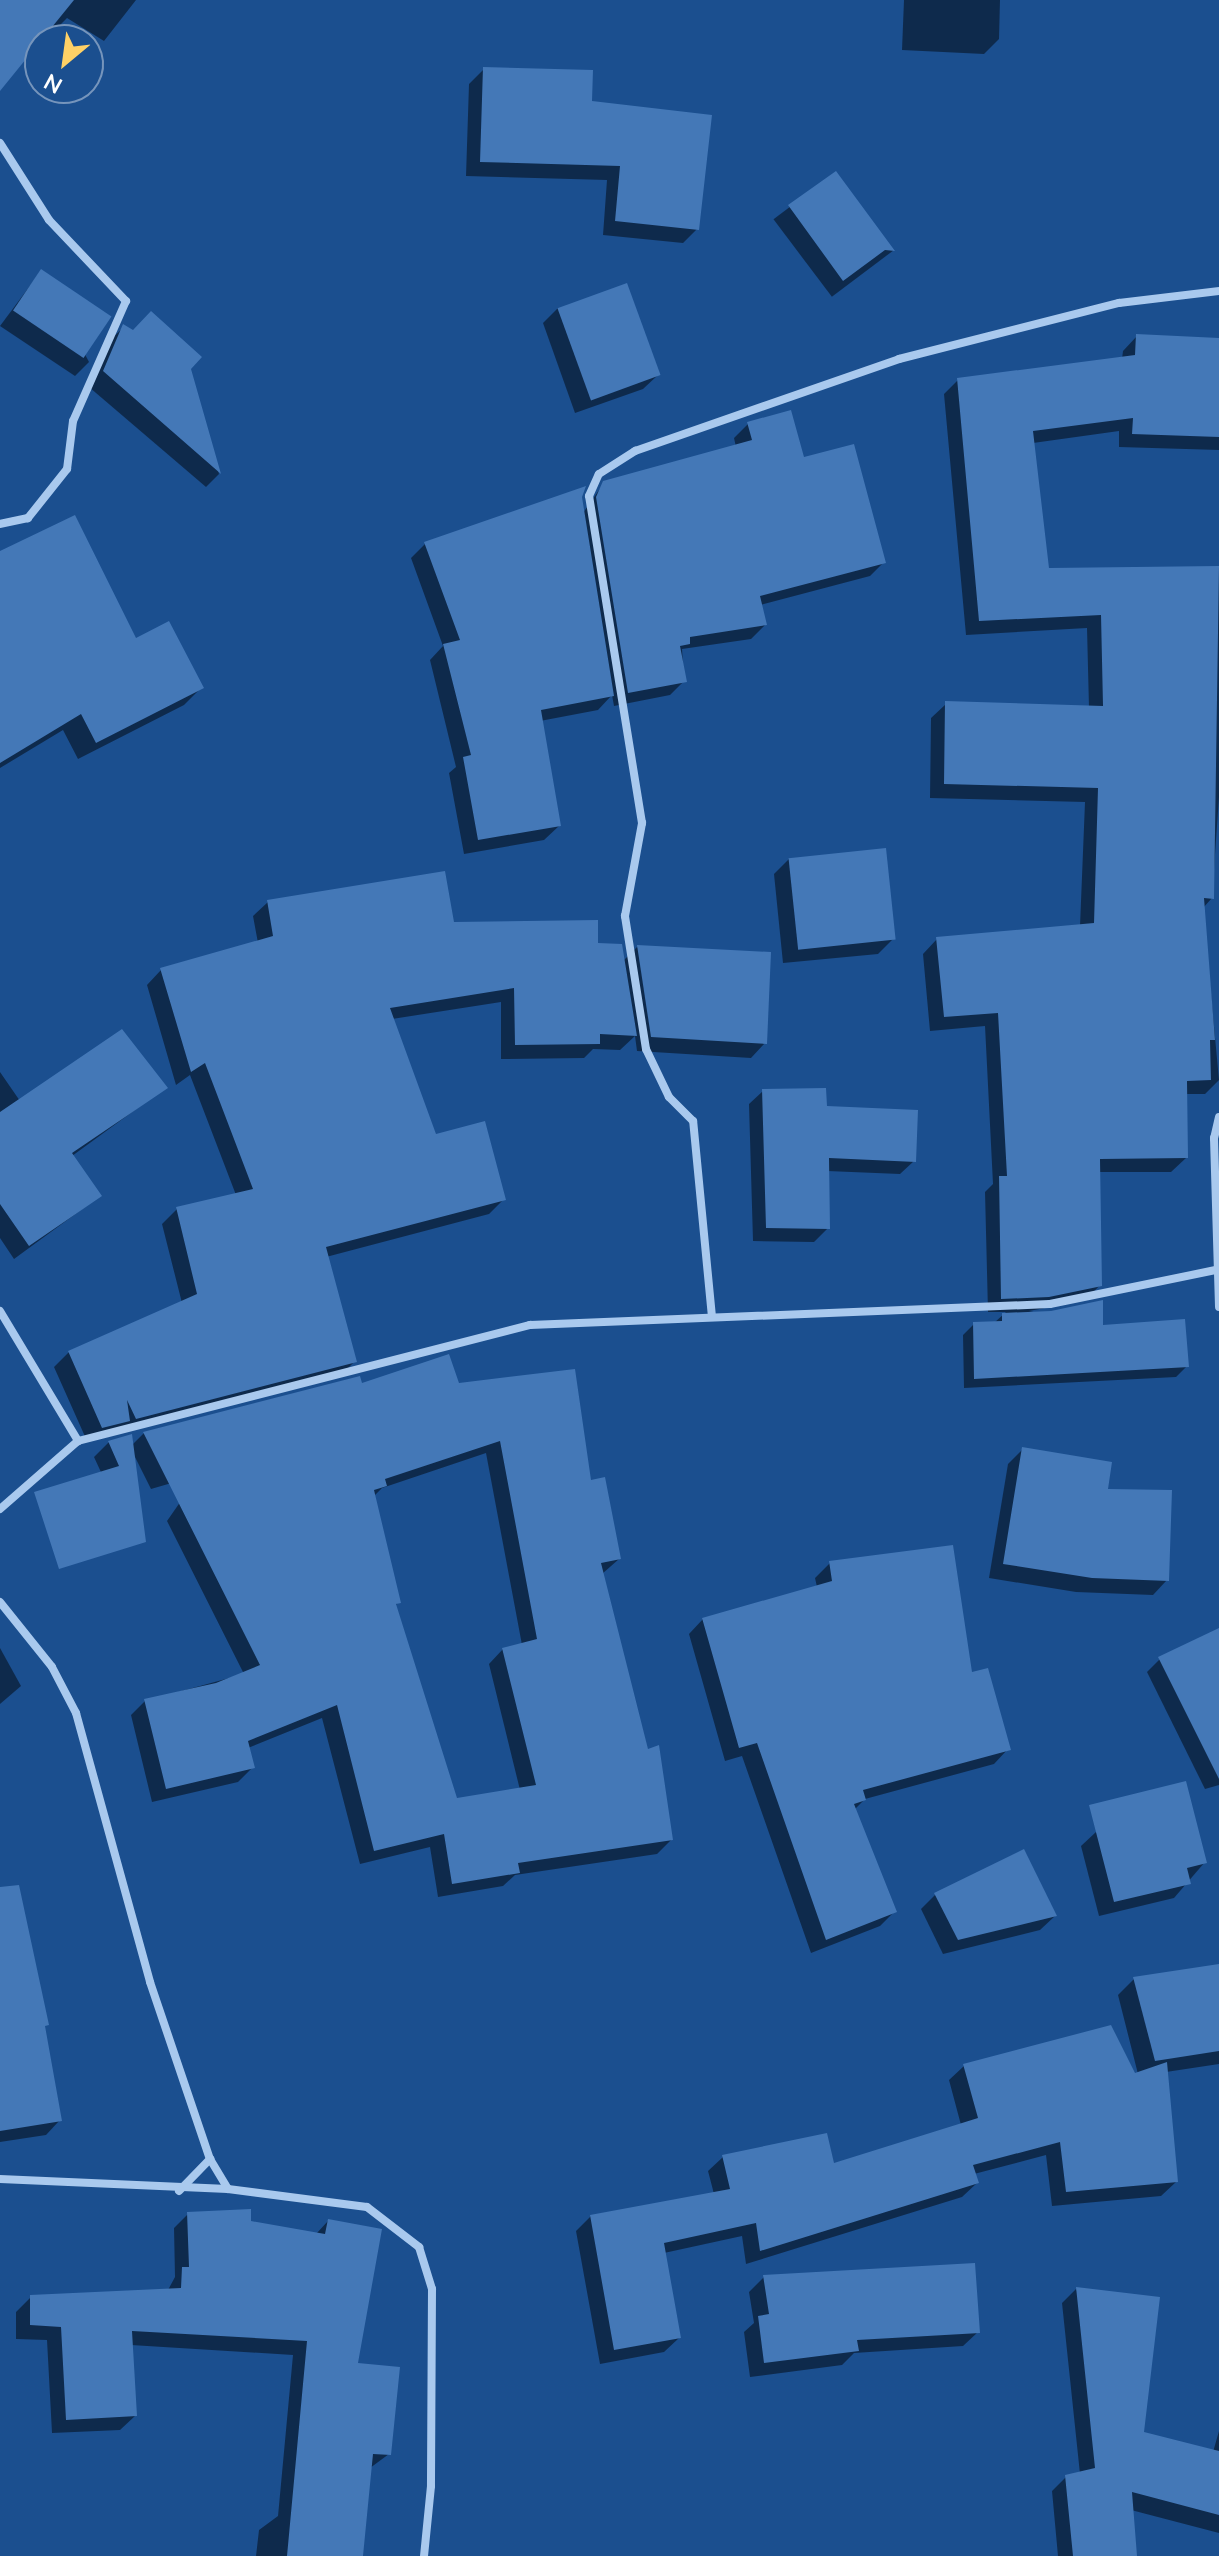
<!DOCTYPE html>
<style>
body{margin:0}
#map{position:relative;width:1219px;height:2556px;overflow:hidden;background:#1b4f8f;font-family:"Nunito Sans",sans-serif}
div>[style]{position:absolute}
[style*='--x']{left:calc(var(--x)*1px);top:calc(var(--y)*1px);width:calc(var(--w)*1px);rotate:calc(var(--a)*1deg)}
.shadow>*{inset:0;background:#0007;transform-origin:0 0}
.building>*{inset:0;background:#4478b7;transform-origin:0 0}
.minor>*{height:8px;margin:-4px;padding:0 4px;transform-origin:4px;border-radius:4px;background:#a9c9ee}
span{translate:-50% -50%;white-space:nowrap;text-align:center;line-height:1.15;-webkit-text-stroke:8px #1b4f8f;paint-order:stroke}
.north{position:absolute;left:24px;top:24px;width:80px;height:80px;box-sizing:border-box;background:#1b4f8f;border:2px solid #7695bc;border-radius:50%;rotate:209deg;font-size:22px;font-weight:700;line-height:32px;text-align:center;color:#fff}
.north::after{content:'';display:block;margin:auto;width:28px;height:36px;background:#ffd166;clip-path:polygon(50% 0,100% 100%,50% 72%,0 100%)}
</style>
<div id="map">
<div class="shadow">
<div style="clip-path:polygon(0 0,136px 0,104px 41px,67px 18px,56px 29px,51px 25px,0 88px)"></div>
<div style="clip-path:polygon(904px 0,1000px 0,999px 39px,984px 54px,902px 50px)"></div>
<div style="clip-path:polygon(484px 69px,590px 102px,697px 229px,683px 243px,603px 235px,607px 180px,466px 176px,469px 84px)"></div>
<div style="left:835px;top:173px;width:97px;height:77px;rotate:53deg"></div>
<div style="clip-path:polygon(41px 271px,89px 362px,75px 376px,0 326px)"></div>
<div style="clip-path:polygon(558px 308px,658px 375px,643px 389px,575px 413px,543px 323px)"></div>
<div style="clip-path:polygon(124px 327px,188px 369px,219px 474px,206px 487px,89px 387px,109px 341px)"></div>
<div style="clip-path:polygon(1137px 336px,1219px 340px,1219px 450px,1119px 447px,1119px 431px,1033px 443px,1047px 570px,1219px 568px,1219px 797px,1212px 898px,1203px 908px,1219px 1080px,1205px 1094px,1185px 1094px,1186px 1158px,1171px 1172px,1098px 1172px,1100px 1285px,1086px 1300px,1029px 1311px,1101px 1327px,1187px 1366px,1176px 1377px,964px 1388px,963px 1335px,974px 1324px,994px 1323px,1006px 1312px,988px 1312px,985px 1192px,993px 1184px,985px 1026px,930px 1031px,923px 954px,937px 939px,1080px 926px,1085px 802px,930px 798px,931px 718px,946px 704px,1089px 708px,1087px 628px,966px 635px,944px 394px,958px 380px,1122px 359px,1123px 351px)"></div>
<div style="clip-path:polygon(748px 424px,803px 459px,884px 562px,870px 576px,760px 605px,765px 625px,751px 639px,682px 649px,684px 681px,670px 695px,614px 706px,612px 695px,598px 710px,540px 721px,559px 826px,544px 840px,464px 854px,449px 773px,456px 767px,430px 660px,443px 646px,411px 558px,426px 543px,580px 497px,583px 513px,604px 483px,736px 447px,734px 438px)"></div>
<div style="clip-path:polygon(0 554px,136px 641px,201px 688px,184px 705px,78px 759px,63px 730px,0 768px)"></div>
<div style="clip-path:polygon(789px 859px,893px 939px,878px 954px,783px 963px,774px 874px)"></div>
<div style="clip-path:polygon(268px 902px,596px 945px,623px 961px,637px 947px,765px 1043px,751px 1058px,637px 1051px,635px 1036px,620px 1050px,593px 1049px,584px 1058px,501px 1059px,501px 1002px,392px 1019px,435px 1136px,504px 1199px,489px 1214px,326px 1257px,354px 1362px,340px 1376px,87px 1441px,54px 1367px,69px 1352px,182px 1303px,162px 1224px,177px 1209px,236px 1195px,190px 1075px,176px 1085px,147px 985px,161px 970px,258px 943px,253px 916px)"></div>
<div style="clip-path:polygon(0 1072px,20px 1101px,165px 1088px,72px 1156px,100px 1196px,14px 1259px,0 1238px)"></div>
<div style="clip-path:polygon(763px 1091px,825px 1108px,914px 1161px,900px 1174px,827px 1171px,828px 1228px,814px 1242px,753px 1241px,749px 1104px)"></div>
<div style="clip-path:polygon(evenodd,457px 1385px,589px 1482px,619px 1559px,602px 1574px,671px 1840px,657px 1854px,515px 1875px,503px 1886px,438px 1897px,430px 1847px,360px 1864px,322px 1718px,248px 1748px,252px 1768px,238px 1782px,152px 1802px,131px 1715px,145px 1701px,244px 1674px,167px 1521px,199px 1475px,151px 1489px,133px 1453px,112px 1496px,94px 1457px,109px 1442px,131px 1446px,144px 1433px,361px 1386px,457px 1385px,486px 1453px,522px 1645px,503px 1649px,489px 1664px,520px 1790px,456px 1801px,395px 1606px,398px 1602px,373px 1497px,382px 1488px,486px 1453px)"></div>
<div style="clip-path:polygon(1023px 1449px,1105px 1491px,1167px 1580px,1153px 1595px,1076px 1592px,989px 1578px,1008px 1464px)"></div>
<div style="clip-path:polygon(830px 1563px,970px 1675px,1008px 1749px,994px 1764px,865px 1799px,854px 1810px,894px 1912px,880px 1926px,811px 1953px,742px 1756px,725px 1761px,689px 1634px,703px 1619px,817px 1587px,815px 1578px)"></div>
<div style="clip-path:polygon(1219px 1630px,1219px 1785px,1205px 1789px,1147px 1672px,1160px 1659px)"></div>
<div style="clip-path:polygon(0 1648px,21px 1686px,0 1704px)"></div>
<div style="clip-path:polygon(1196px 1826px,1205px 1862px,1174px 1898px,1099px 1916px,1081px 1846px,1096px 1832px)"></div>
<div style="clip-path:polygon(935px 1895px,1055px 1916px,1040px 1930px,943px 1954px,921px 1909px)"></div>
<div style="clip-path:polygon(0 1941px,60px 2120px,46px 2135px,0 2142px)"></div>
<div style="clip-path:polygon(1219px 1966px,1219px 2064px,1166px 2072px,1176px 2182px,1161px 2196px,1052px 2206px,1046px 2155px,974px 2174px,977px 2183px,962px 2197px,746px 2264px,742px 2236px,664px 2253px,679px 2338px,664px 2352px,600px 2364px,576px 2231px,591px 2216px,714px 2194px,708px 2171px,723px 2157px,832px 2166px,961px 2125px,949px 2080px,964px 2066px,1138px 2074px,1118px 1995px,1134px 1979px)"></div>
<div style="clip-path:polygon(188px 2214px,316px 2234px,328px 2221px,355px 2365px,389px 2454px,370px 2468px,361px 2556px,256px 2556px,259px 2530px,278px 2516px,293px 2355px,131px 2345px,135px 2416px,120px 2430px,52px 2433px,47px 2340px,16px 2339px,16px 2312px,31px 2297px,168px 2290px,175px 2277px,174px 2228px)"></div>
<div style="clip-path:polygon(764px 2277px,978px 2332px,963px 2346px,854px 2353px,842px 2365px,750px 2377px,744px 2332px,754px 2323px,749px 2292px)"></div>
<div style="clip-path:polygon(1076px 2289px,1142px 2433px,1213px 2452px,1219px 2431px,1219px 2533px,1131px 2510px,1135px 2556px,1058px 2556px,1052px 2491px,1066px 2477px,1080px 2474px,1062px 2303px)"></div>
</div>
<div class="building">
<div style="clip-path:polygon(0 0,74px 0,0 91px)"></div>
<div style="clip-path:polygon(483px 67px,593px 70px,592px 101px,712px 115px,699px 230px,615px 221px,620px 166px,480px 162px)"></div>
<div style="clip-path:polygon(836px 171px,895px 251px,885px 250px,843px 281px,788px 205px)"></div>
<div style="left:41px;top:269px;width:85px;height:50px;rotate:34deg"></div>
<div style="left:627px;top:283px;width:98px;height:74px;rotate:70deg"></div>
<div style="clip-path:polygon(151px 311px,202px 357px,191px 369px,221px 474px,103px 371px,123px 324px,133px 330px)"></div>
<div style="clip-path:polygon(1136px 334px,1219px 338px,1219px 437px,1132px 434px,1133px 418px,1033px 431px,1049px 568px,1219px 566px,1214px 899px,1204px 898px,1215px 1040px,1210px 1040px,1211px 1080px,1187px 1081px,1188px 1158px,1100px 1159px,1102px 1286px,1049px 1297px,1001px 1299px,999px 1176px,1007px 1176px,998px 1013px,944px 1017px,936px 937px,1094px 923px,1098px 788px,944px 784px,945px 701px,1103px 706px,1101px 615px,979px 621px,957px 378px,1135px 355px)"></div>
<div style="clip-path:polygon(791px 410px,804px 457px,854px 444px,886px 563px,760px 596px,767px 625px,690px 637px,690px 644px,680px 646px,687px 682px,628px 693px,596px 497px,603px 481px,752px 440px,747px 422px)"></div>
<div style="clip-path:polygon(586px 486px,582px 497px,614px 696px,541px 710px,561px 826px,478px 840px,463px 757px,471px 755px,443px 644px,460px 640px,424px 542px)"></div>
<div style="clip-path:polygon(75px 515px,136px 638px,169px 621px,204px 688px,96px 743px,81px 714px,0 763px,0 551px)"></div>
<div style="left:886px;top:848px;width:92px;height:98px;rotate:84deg"></div>
<div style="clip-path:polygon(445px 871px,454px 922px,598px 920px,598px 943px,622px 944px,637px 1036px,600px 1034px,600px 1044px,515px 1045px,514px 988px,390px 1008px,436px 1134px,485px 1121px,506px 1200px,326px 1247px,357px 1362px,136px 1419px,127px 1400px,130px 1421px,102px 1428px,68px 1351px,197px 1294px,176px 1207px,253px 1189px,205px 1063px,191px 1072px,160px 968px,273px 936px,267px 900px)"></div>
<div style="clip-path:polygon(637px 945px,771px 952px,767px 1044px,651px 1037px)"></div>
<div style="clip-path:polygon(122px 1029px,168px 1088px,72px 1153px,102px 1196px,29px 1246px,0 1204px,0 1112px)"></div>
<div style="clip-path:polygon(826px 1088px,827px 1106px,918px 1110px,916px 1162px,829px 1158px,830px 1229px,766px 1228px,762px 1089px)"></div>
<div style="clip-path:polygon(1103px 1300px,1103px 1325px,1185px 1319px,1189px 1367px,974px 1379px,973px 1322px,1002px 1321px,1002px 1313px,1051px 1311px)"></div>
<div style="clip-path:polygon(evenodd,449px 1354px,459px 1383px,575px 1369px,591px 1480px,605px 1477px,621px 1559px,601px 1563px,648px 1749px,659px 1745px,673px 1840px,518px 1863px,520px 1873px,452px 1884px,444px 1834px,374px 1851px,337px 1705px,248px 1741px,255px 1768px,166px 1789px,144px 1699px,216px 1683px,260px 1665px,143px 1432px,360px 1376px,362px 1383px,449px 1354px,500px 1441px,537px 1639px,502px 1648px,536px 1785px,457px 1798px,396px 1604px,401px 1603px,374px 1490px,387px 1486px,385px 1479px,500px 1441px)"></div>
<div style="clip-path:polygon(132px 1434px,146px 1542px,59px 1569px,34px 1492px,119px 1466px,108px 1441px)"></div>
<div style="clip-path:polygon(1022px 1447px,1112px 1462px,1108px 1489px,1172px 1490px,1169px 1581px,1092px 1578px,1003px 1564px)"></div>
<div style="clip-path:polygon(953px 1545px,972px 1672px,988px 1668px,1011px 1750px,863px 1790px,866px 1800px,854px 1804px,897px 1912px,826px 1940px,757px 1743px,739px 1748px,702px 1618px,832px 1581px,829px 1561px)"></div>
<div style="clip-path:polygon(1219px 1628px,1219px 1779px,1158px 1657px)"></div>
<div style="clip-path:polygon(1186px 1781px,1207px 1863px,1187px 1868px,1191px 1884px,1114px 1902px,1089px 1805px)"></div>
<div style="clip-path:polygon(1024px 1849px,1057px 1916px,958px 1940px,934px 1893px)"></div>
<div style="clip-path:polygon(19px 1885px,49px 2025px,45px 2026px,62px 2121px,0 2131px,0 1887px)"></div>
<div style="clip-path:polygon(1219px 1964px,1219px 2051px,1155px 2061px,1133px 1977px)"></div>
<div style="clip-path:polygon(1111px 2025px,1135px 2073px,1167px 2062px,1178px 2182px,1066px 2192px,1060px 2142px,973px 2165px,979px 2183px,760px 2251px,756px 2223px,664px 2243px,681px 2338px,614px 2350px,590px 2215px,730px 2189px,722px 2155px,827px 2133px,834px 2163px,978px 2118px,963px 2064px)"></div>
<div style="clip-path:polygon(251px 2209px,251px 2221px,325px 2234px,328px 2219px,382px 2229px,358px 2363px,400px 2367px,391px 2455px,373px 2454px,363px 2556px,287px 2556px,307px 2341px,132px 2331px,137px 2416px,66px 2420px,61px 2327px,30px 2325px,30px 2295px,181px 2288px,182px 2267px,189px 2267px,187px 2212px)"></div>
<div style="clip-path:polygon(975px 2263px,980px 2333px,857px 2340px,859px 2351px,764px 2363px,758px 2316px,769px 2314px,763px 2275px)"></div>
<div style="clip-path:polygon(1076px 2287px,1160px 2297px,1144px 2432px,1219px 2451px,1219px 2515px,1132px 2492px,1137px 2556px,1073px 2556px,1065px 2475px,1095px 2468px)"></div>
</div>
<div class="minor">
<div style="--x:0;--y:143;--w:91;--a:57.5"></div>
<div style="--x:49;--y:220;--w:112;--a:46.5"></div>
<div style="--x:126;--y:301;--w:131;--a:113.8"></div>
<div style="--x:73;--y:421;--w:48;--a:97.1"></div>
<div style="--x:67;--y:469;--w:63;--a:128.5"></div>
<div style="--x:28;--y:518;--w:29;--a:168"></div>
<div style="--x:1219;--y:1117;--w:22;--a:103"></div>
<div style="--x:1214;--y:1138;--w:169;--a:88.3"></div>
<div style="--x:0;--y:1311;--w:152;--a:59"></div>
<div style="--x:712;--y:1317;--w:197;--a:-95.5"></div>
<div style="--x:693;--y:1121;--w:34;--a:-135"></div>
<div style="--x:669;--y:1097;--w:53;--a:-115.6"></div>
<div style="--x:646;--y:1049;--w:135;--a:-99"></div>
<div style="--x:625;--y:916;--w:95;--a:-79.6"></div>
<div style="--x:642;--y:823;--w:331;--a:-99.2"></div>
<div style="--x:589;--y:496;--w:24;--a:-66"></div>
<div style="--x:599;--y:474;--w:43;--a:-32.6"></div>
<div style="--x:635;--y:451;--w:280;--a:-19.2"></div>
<div style="--x:899;--y:359;--w:227;--a:-14.3"></div>
<div style="--x:1119;--y:303;--w:101;--a:-6.8"></div>
<div style="--x:0;--y:1509;--w:103;--a:-41.1"></div>
<div style="--x:78;--y:1441;--w:467;--a:-14.4"></div>
<div style="--x:530;--y:1325;--w:520;--a:-2.31"></div>
<div style="--x:1050;--y:1304;--w:169;--a:-11.6"></div>
<div style="--x:0;--y:1602;--w:83;--a:51.3"></div>
<div style="--x:52;--y:1667;--w:52;--a:62.4"></div>
<div style="--x:76;--y:1713;--w:279;--a:74.6"></div>
<div style="--x:150;--y:1982;--w:187;--a:71.3"></div>
<div style="--x:210;--y:2159;--w:35;--a:59"></div>
<div style="--x:0;--y:2179;--w:228;--a:2.5"></div>
<div style="--x:228;--y:2189;--w:140;--a:7.4"></div>
<div style="--x:367;--y:2207;--w:66;--a:37.6"></div>
<div style="--x:419;--y:2247;--w:44;--a:72.8"></div>
<div style="--x:432;--y:2289;--w:197;--a:90.3"></div>
<div style="--x:431;--y:2486;--w:70;--a:95.7"></div>
<div style="--x:179;--y:2191;--w:45;--a:-45.9"></div>
</div>
<div class="north">N</div>
</div>
